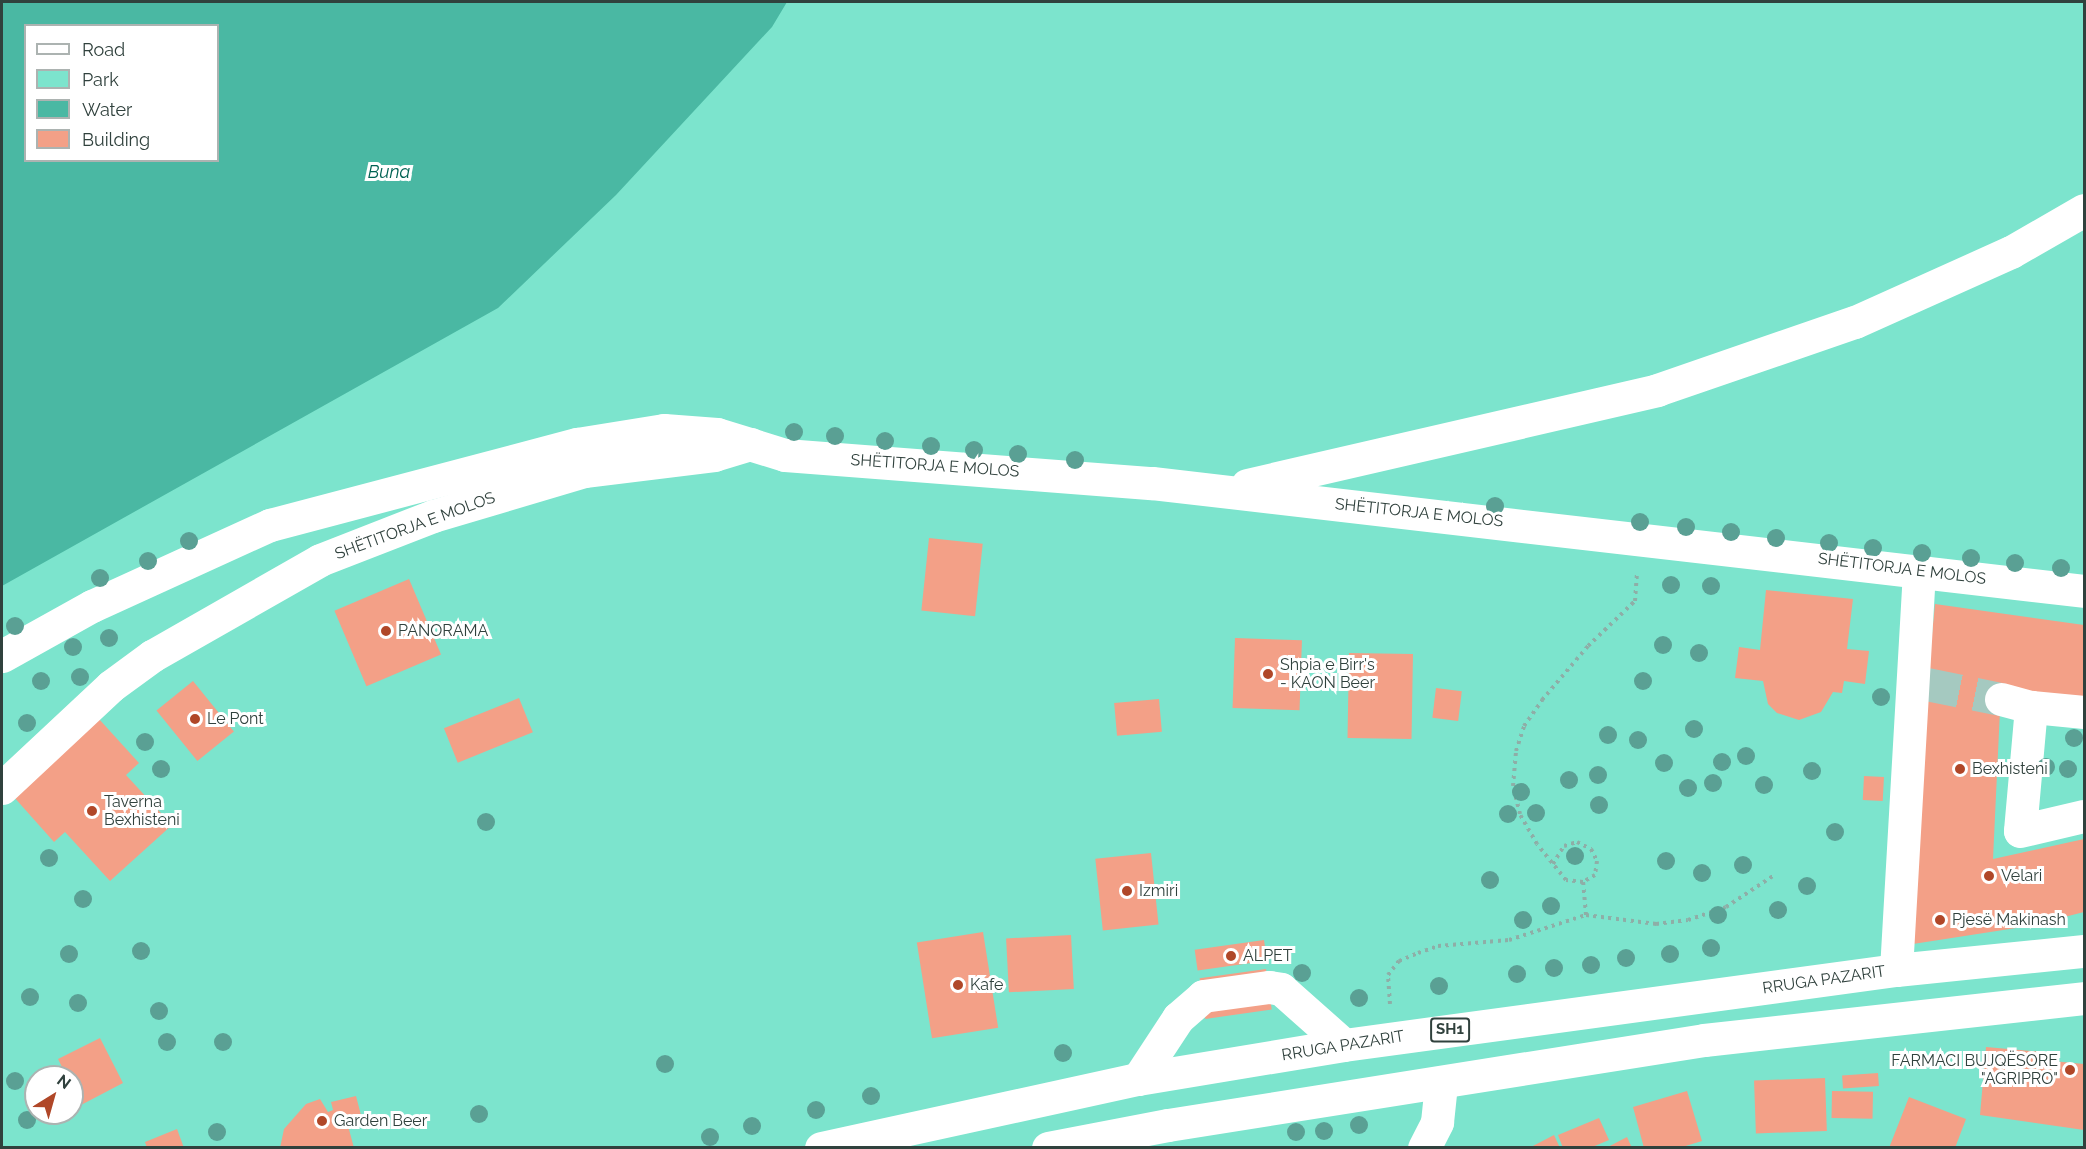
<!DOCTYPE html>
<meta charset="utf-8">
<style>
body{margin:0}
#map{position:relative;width:2086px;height:1149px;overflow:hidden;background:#c2ebe1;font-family:Raleway,sans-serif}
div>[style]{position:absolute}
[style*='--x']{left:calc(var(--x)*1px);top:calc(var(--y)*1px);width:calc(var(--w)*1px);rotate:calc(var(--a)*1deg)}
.green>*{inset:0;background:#7ce4cd}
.water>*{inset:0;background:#4ab8a3}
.building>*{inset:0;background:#f3a087;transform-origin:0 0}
.minor-tunnel>*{height:33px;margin-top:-16.5px;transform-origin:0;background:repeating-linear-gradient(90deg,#a5c9c0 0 33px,transparent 0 49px)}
.path>*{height:4px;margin-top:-2px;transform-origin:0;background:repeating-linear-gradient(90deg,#8eaea7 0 3px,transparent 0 7.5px)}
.minor>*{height:33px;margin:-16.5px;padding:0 16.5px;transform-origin:16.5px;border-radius:16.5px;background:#fff}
.major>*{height:33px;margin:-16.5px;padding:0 16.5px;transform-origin:16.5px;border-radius:16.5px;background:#fff}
.trees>*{width:18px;height:18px;margin:-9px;border-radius:50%;background:#5aa094}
.dots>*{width:16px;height:16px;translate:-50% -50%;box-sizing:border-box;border:3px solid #fff;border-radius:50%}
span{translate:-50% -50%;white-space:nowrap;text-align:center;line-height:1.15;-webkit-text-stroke:6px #fff;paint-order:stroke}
.shield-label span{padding:2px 4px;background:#fff;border:2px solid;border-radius:4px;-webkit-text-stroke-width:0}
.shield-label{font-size:15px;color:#30413d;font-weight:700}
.street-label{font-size:16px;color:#30413d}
.poi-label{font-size:16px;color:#30413d}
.left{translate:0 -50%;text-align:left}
.right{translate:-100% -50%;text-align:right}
.water-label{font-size:18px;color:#006253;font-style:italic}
.frame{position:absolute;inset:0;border:3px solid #30413d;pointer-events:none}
.legend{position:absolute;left:24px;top:24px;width:195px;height:138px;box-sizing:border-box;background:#fff;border:2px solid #acb3b1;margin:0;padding:8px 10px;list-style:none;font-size:18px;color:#30413d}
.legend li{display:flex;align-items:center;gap:12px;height:30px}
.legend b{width:30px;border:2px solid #acb3b1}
.north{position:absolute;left:24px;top:1065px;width:60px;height:60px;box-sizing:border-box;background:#fff;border:2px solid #acb3b1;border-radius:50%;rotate:37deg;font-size:16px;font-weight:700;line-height:24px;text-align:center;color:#30413d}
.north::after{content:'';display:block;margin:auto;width:21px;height:27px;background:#b04728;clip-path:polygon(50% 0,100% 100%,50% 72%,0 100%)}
</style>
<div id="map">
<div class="green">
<div style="clip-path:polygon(evenodd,2px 2px,2084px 2px,2084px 1147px,2px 1148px,2px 2px,26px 26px,218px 26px,218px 160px,26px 160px,26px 26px,2px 2px,36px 1077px,72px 1077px,72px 1113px,36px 1113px,36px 1077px)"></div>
</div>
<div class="water">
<div style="clip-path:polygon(evenodd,2px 2px,787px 2px,772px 27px,616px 195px,498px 308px,2px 586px,2px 2px,26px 26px,218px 26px,218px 160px,26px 160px,26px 26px)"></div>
</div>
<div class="building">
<div style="left:929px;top:538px;width:54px;height:73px;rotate:6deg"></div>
<div style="left:409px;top:579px;width:82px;height:81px;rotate:67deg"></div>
<div style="clip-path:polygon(1766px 590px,1853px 599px,1847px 649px,1869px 651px,1865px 684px,1844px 681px,1842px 693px,1833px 692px,1821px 712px,1799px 720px,1777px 713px,1768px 704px,1763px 681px,1735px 678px,1739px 647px,1760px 650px)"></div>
<div style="clip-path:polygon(1935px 604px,2084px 625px,2084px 699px,2001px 689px,1993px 859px,2084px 839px,2084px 912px,2029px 926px,1913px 944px,1926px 695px)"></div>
<div style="left:1235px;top:638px;width:67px;height:70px;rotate:2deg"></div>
<div style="left:1349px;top:653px;width:64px;height:85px;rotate:1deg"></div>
<div style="left:193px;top:681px;width:65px;height:47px;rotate:51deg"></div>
<div style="left:1436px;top:688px;width:26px;height:30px;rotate:7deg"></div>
<div style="left:519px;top:698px;width:37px;height:81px;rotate:68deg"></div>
<div style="left:1159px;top:699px;width:33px;height:45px;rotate:85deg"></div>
<div style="clip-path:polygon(99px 719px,139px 763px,126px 775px,172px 825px,110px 881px,65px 832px,54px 842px,13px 796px)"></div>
<div style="left:1864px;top:776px;width:20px;height:24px;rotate:3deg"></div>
<div style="left:1151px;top:853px;width:72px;height:56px;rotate:84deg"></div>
<div style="left:983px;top:932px;width:97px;height:67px;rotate:81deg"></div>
<div style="left:1071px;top:935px;width:54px;height:65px;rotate:87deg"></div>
<div style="left:1264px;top:940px;width:21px;height:70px;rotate:82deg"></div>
<div style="left:1266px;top:969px;width:41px;height:67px;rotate:82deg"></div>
<div style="clip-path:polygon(100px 1038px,123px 1083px,81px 1105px,72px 1087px,72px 1077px,67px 1077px,58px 1059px)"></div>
<div style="clip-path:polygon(1986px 1047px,2043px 1052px,2042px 1060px,2084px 1064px,2084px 1130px,1980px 1115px)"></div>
<div style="left:1878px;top:1073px;width:13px;height:36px;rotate:86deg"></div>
<div style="left:1825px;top:1078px;width:53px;height:71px;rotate:88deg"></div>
<div style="clip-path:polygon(1687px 1091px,1702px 1141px,1679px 1148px,1644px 1148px,1633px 1107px)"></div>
<div style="left:1832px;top:1091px;width:41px;height:27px;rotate:1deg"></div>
<div style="clip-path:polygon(356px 1096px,362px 1119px,347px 1122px,354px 1148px,280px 1148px,284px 1129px,306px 1104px,320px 1099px,328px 1112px,333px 1110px,331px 1102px)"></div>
<div style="clip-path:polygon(1909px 1097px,1966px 1119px,1955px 1148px,1889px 1148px)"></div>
<div style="clip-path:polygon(1599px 1118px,1609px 1140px,1590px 1148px,1563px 1148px,1558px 1135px)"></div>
<div style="clip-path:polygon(177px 1129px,184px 1148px,147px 1148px,145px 1142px)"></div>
<div style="clip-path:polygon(1554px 1135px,1560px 1148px,1529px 1148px)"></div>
<div style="clip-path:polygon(1627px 1137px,1632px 1148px,1606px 1148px)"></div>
</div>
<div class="minor-tunnel">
<div style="--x:1927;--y:684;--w:76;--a:11.5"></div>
</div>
<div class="path">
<div style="--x:1553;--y:864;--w:21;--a:-59"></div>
<div style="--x:1564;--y:846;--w:14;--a:-17"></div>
<div style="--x:1577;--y:842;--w:16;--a:27"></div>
<div style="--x:1591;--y:849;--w:13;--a:63"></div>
<div style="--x:1597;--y:861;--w:14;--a:98"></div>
<div style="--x:1595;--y:875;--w:14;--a:150"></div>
<div style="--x:1586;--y:915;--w:33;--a:-95"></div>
<div style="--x:1583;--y:882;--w:17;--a:-173"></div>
<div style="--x:1566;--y:880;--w:46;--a:-128.9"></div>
<div style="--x:1537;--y:844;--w:34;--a:-120"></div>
<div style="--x:1520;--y:814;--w:29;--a:-104"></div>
<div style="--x:1513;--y:786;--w:35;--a:-85"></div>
<div style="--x:1516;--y:751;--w:26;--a:-72"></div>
<div style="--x:1524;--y:726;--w:32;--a:-55"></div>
<div style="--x:1542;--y:700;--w:71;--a:-49.6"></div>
<div style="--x:1588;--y:646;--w:65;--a:-43.8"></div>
<div style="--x:1635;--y:601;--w:28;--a:-86"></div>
<div style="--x:1390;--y:1004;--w:29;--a:-94"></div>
<div style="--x:1388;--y:975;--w:18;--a:-52"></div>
<div style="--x:1399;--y:961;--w:21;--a:-23"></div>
<div style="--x:1418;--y:953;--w:21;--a:-19"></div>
<div style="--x:1438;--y:946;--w:71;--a:-4.8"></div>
<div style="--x:1509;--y:940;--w:81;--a:-18"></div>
<div style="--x:1586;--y:915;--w:71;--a:7.3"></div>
<div style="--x:1656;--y:924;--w:32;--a:-7"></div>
<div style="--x:1688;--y:920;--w:40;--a:-18.9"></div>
<div style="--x:1726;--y:907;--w:56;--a:-33.4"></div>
</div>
<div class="minor">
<div style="--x:1247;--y:485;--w:421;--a:-13"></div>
<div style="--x:1657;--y:390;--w:209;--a:-19"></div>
<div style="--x:1855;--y:322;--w:171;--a:-24.2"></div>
<div style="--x:2011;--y:252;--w:84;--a:-29.9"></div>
<div style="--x:2;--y:656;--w:103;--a:-29.1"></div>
<div style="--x:92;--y:606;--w:196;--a:-24.5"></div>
<div style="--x:270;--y:525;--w:318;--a:-14.8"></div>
<div style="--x:577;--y:444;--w:88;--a:-9.1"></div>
<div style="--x:664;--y:430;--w:53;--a:4.3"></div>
<div style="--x:717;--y:434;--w:71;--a:17.2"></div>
<div style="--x:785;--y:455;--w:368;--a:4.4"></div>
<div style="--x:1152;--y:483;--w:938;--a:6.61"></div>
<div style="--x:2001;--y:699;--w:31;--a:15"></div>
<div style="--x:2084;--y:712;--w:53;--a:-174.6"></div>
<div style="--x:2031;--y:707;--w:124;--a:95.1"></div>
<div style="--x:2020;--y:831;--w:66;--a:-13.2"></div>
<div style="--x:2;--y:788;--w:149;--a:-43.1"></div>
<div style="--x:111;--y:686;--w:51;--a:-36.2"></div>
<div style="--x:152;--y:656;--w:193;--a:-29.7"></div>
<div style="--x:320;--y:560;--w:121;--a:-21.3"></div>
<div style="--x:433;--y:516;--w:158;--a:-16.6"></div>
<div style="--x:584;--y:471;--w:131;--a:-7"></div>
<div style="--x:714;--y:455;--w:38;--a:-17"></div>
<div style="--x:1896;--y:970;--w:400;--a:-86.7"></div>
<div style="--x:1138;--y:1079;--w:73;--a:-56.7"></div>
<div style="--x:1178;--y:1018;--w:33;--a:-41"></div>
<div style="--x:1203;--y:996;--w:67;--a:-7.8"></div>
<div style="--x:1269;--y:987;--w:12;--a:9"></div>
<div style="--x:1281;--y:989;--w:84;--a:41.6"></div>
<div style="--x:1424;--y:1148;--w:29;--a:-63"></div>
<div style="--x:1437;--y:1122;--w:39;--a:-84"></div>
</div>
<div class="major">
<div style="--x:821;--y:1148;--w:324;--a:-12.3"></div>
<div style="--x:1138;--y:1079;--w:209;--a:-9.4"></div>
<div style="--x:1344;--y:1045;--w:557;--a:-7.74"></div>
<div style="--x:1896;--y:970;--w:189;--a:-5.8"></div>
<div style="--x:1048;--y:1148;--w:122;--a:-10.9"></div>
<div style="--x:1168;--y:1125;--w:543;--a:-9.01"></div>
<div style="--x:1704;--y:1040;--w:382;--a:-6.3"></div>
</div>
<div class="trees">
<div style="left:794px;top:432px"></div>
<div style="left:835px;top:436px"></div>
<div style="left:885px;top:441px"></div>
<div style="left:931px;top:446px"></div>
<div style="left:974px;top:450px"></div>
<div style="left:1018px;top:454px"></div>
<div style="left:1075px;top:460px"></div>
<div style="left:1495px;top:506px"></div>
<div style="left:1640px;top:522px"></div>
<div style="left:1686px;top:527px"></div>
<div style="left:1731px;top:532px"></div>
<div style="left:1776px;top:538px"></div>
<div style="left:189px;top:541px"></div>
<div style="left:1829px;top:543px"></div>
<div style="left:1873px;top:548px"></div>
<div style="left:1922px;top:553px"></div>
<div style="left:1971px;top:558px"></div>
<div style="left:148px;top:561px"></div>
<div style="left:2015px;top:563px"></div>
<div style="left:2061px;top:568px"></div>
<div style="left:100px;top:578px"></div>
<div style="left:1671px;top:585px"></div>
<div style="left:1711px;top:586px"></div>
<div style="left:15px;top:626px"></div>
<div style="left:109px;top:638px"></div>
<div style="left:1663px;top:645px"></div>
<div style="left:73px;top:647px"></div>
<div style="left:1699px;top:653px"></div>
<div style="left:80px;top:677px"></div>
<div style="left:41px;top:681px"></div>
<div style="left:1643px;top:681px"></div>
<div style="left:1881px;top:697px"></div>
<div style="left:27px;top:723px"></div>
<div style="left:1694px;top:729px"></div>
<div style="left:1608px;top:735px"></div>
<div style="left:2074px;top:738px"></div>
<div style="left:1638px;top:740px"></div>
<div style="left:145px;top:742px"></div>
<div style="left:1746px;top:756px"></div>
<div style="left:1722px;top:762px"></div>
<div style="left:1664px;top:763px"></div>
<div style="left:2046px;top:767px"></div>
<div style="left:161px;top:769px"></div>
<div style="left:2068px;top:769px"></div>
<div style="left:1812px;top:771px"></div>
<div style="left:1598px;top:775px"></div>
<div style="left:1569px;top:780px"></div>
<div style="left:1713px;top:783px"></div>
<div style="left:1764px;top:785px"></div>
<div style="left:1688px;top:788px"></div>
<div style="left:1521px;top:792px"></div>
<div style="left:1599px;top:805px"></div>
<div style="left:1536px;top:813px"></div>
<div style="left:1508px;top:814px"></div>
<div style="left:486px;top:822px"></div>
<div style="left:1835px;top:832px"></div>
<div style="left:1575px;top:856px"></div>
<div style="left:49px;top:858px"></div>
<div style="left:1666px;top:861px"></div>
<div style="left:1743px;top:865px"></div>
<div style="left:1702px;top:873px"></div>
<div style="left:1490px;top:880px"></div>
<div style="left:1807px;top:886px"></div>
<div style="left:83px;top:899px"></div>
<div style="left:1551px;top:906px"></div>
<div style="left:1778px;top:910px"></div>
<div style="left:1718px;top:915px"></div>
<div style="left:1523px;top:920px"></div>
<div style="left:1711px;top:948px"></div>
<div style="left:141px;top:951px"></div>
<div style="left:69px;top:954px"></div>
<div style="left:1670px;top:954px"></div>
<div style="left:1626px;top:958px"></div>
<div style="left:1591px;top:965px"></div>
<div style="left:1554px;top:968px"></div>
<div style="left:1302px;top:973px"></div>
<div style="left:1517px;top:974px"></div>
<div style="left:1439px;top:986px"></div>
<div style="left:30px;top:997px"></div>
<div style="left:1359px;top:998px"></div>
<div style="left:78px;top:1003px"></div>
<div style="left:159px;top:1011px"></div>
<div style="left:167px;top:1042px"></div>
<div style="left:223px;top:1042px"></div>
<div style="left:1063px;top:1053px"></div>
<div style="left:665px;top:1064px"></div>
<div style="left:15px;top:1081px"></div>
<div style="left:871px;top:1096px"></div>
<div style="left:816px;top:1110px"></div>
<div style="left:479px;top:1114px"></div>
<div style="left:27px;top:1120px"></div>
<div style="left:1359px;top:1125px"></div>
<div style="left:752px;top:1126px"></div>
<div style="left:1324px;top:1131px"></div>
<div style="left:217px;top:1132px"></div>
<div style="left:1296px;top:1132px"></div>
<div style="left:710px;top:1137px"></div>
</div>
<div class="dots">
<div style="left:386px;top:631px;background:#b04728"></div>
<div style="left:1268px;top:674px;background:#b04728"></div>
<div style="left:195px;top:719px;background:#b04728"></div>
<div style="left:1960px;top:769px;background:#b04728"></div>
<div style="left:92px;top:811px;background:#b04728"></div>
<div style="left:1989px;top:876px;background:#b04728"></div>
<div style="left:1127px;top:891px;background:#b04728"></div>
<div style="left:1940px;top:920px;background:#b04728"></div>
<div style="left:1231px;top:956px;background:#b04728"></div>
<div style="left:958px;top:985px;background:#b04728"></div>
<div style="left:2070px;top:1070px;background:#b04728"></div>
<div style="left:322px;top:1121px;background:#b04728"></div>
</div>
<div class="shield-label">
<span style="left:1450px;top:1030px">SH1</span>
</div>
<div class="street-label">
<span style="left:935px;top:466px;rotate:4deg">SHËTITORJA E MOLOS</span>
<span style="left:1419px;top:513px;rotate:6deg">SHËTITORJA E MOLOS</span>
<span style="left:415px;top:526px;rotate:-20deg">SHËTITORJA E MOLOS</span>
<span style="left:1902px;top:569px;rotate:7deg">SHËTITORJA E MOLOS</span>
<span style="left:1824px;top:980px;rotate:-8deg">RRUGA PAZARIT</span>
<span style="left:1343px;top:1046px;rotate:-9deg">RRUGA PAZARIT</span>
</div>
<div class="poi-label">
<span class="left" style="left:398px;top:631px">PANORAMA</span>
<span class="left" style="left:1280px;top:674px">Shpia e Birr's<br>- KAON Beer</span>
<span class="left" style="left:207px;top:719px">Le Pont</span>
<span class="left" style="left:1972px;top:769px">Bexhisteni</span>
<span class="left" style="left:104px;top:811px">Taverna<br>Bexhisteni</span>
<span class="left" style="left:2001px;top:876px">Velari</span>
<span class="left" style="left:1139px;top:891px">Izmiri</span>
<span class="left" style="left:1952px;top:920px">Pjesë Makinash</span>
<span class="left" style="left:1243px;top:956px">ALPET</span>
<span class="left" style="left:970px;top:985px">Kafe</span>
<span class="right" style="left:2058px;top:1070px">FARMACI BUJQËSORE<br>"AGRIPRO"</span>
<span class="left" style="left:334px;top:1121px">Garden Beer</span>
</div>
<div class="water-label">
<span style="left:389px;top:172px">Buna</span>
</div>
<div class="frame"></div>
<ul class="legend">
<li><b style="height:8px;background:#fff"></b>Road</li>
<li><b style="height:16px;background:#7ce4cd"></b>Park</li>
<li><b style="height:16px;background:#4ab8a3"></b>Water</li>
<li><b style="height:16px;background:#f3a087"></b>Building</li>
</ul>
<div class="north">N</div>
</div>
